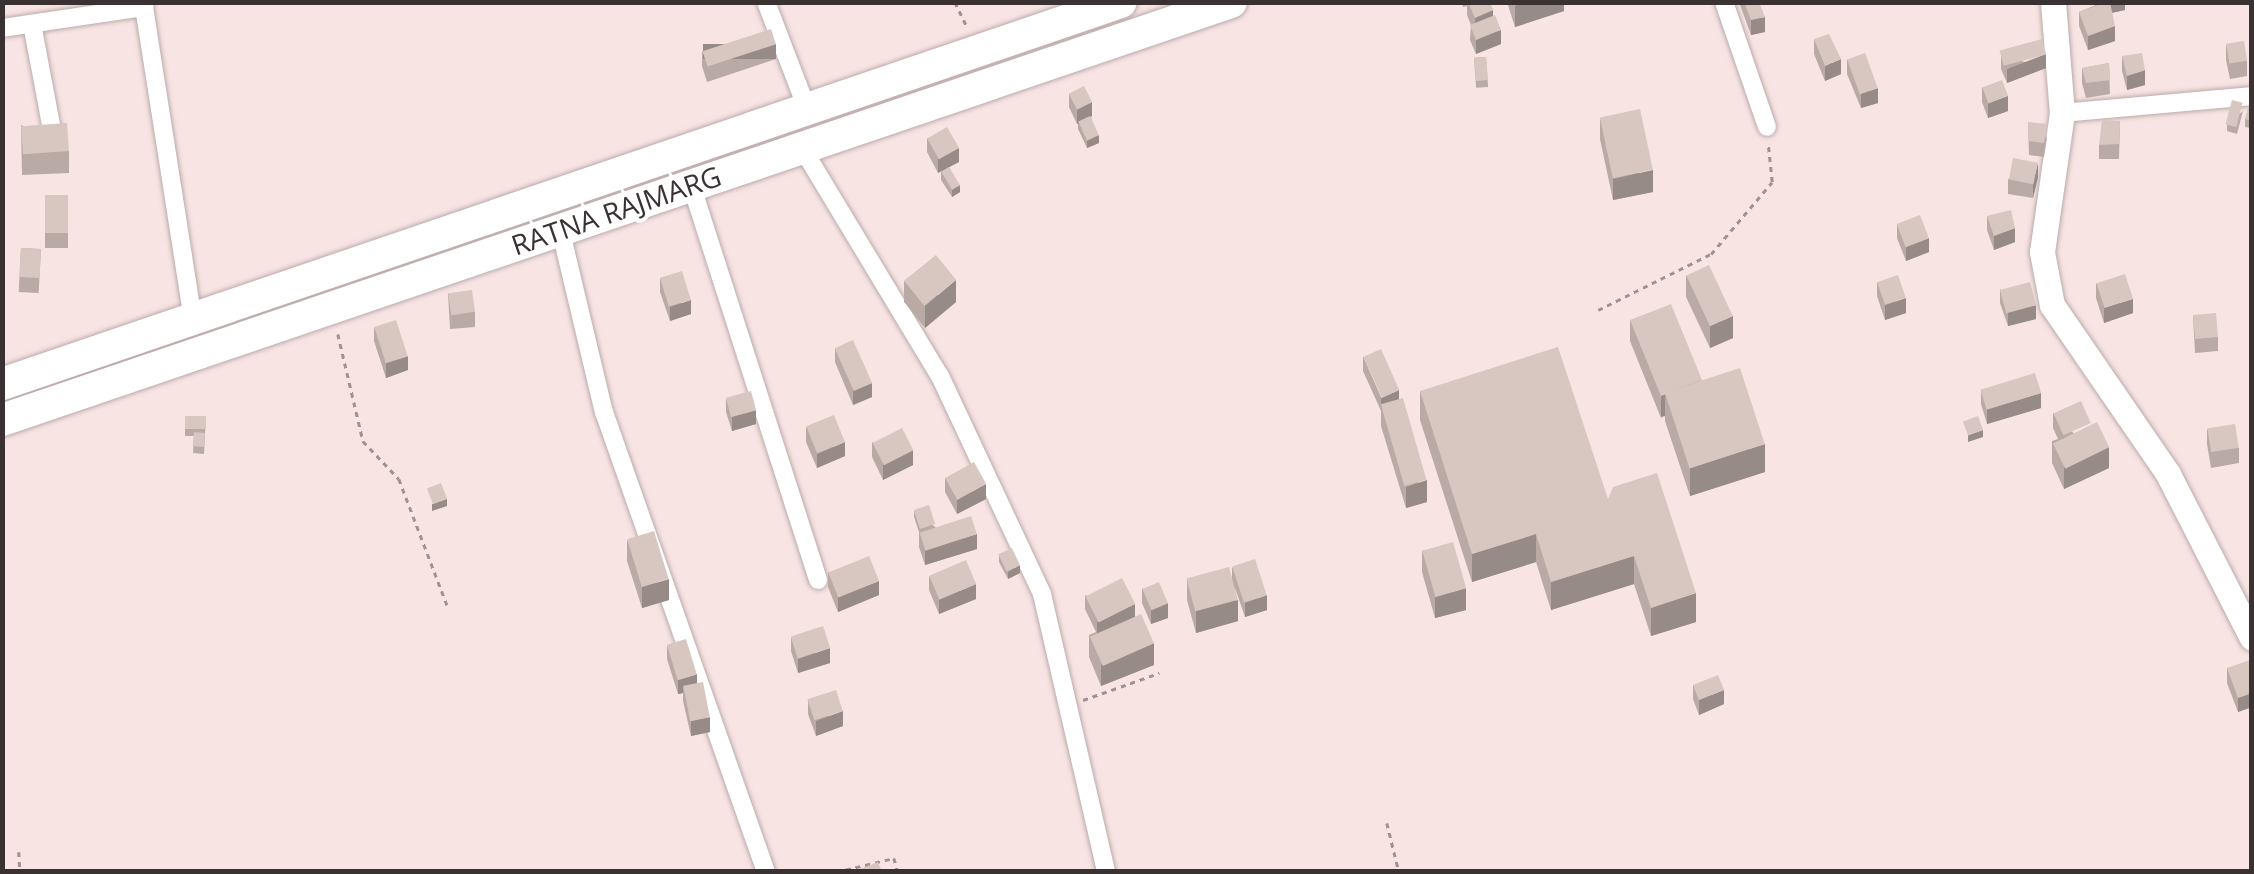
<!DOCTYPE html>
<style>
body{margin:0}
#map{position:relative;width:2254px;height:874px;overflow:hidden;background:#f7e4e3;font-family:"Open Sans",sans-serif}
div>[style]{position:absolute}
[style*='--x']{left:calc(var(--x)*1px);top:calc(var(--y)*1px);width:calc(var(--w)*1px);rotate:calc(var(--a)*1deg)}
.path>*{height:2.5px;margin-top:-1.25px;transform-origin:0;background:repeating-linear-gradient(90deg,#9f9291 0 5px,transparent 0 10px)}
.roads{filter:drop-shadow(0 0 2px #bcaaaa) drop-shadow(0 0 2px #bcaaaa)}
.street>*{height:18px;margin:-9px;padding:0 9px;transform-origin:9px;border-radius:9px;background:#fff}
.secondary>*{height:25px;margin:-12.5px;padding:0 12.5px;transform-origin:12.5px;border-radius:12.5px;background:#fff}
.highway>*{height:32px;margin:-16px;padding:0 16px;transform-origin:16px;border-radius:16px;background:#fff}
.wall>*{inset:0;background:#baaaa6;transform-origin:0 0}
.shaded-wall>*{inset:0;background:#978b87;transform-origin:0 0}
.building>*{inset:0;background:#d8c6c1;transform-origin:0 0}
span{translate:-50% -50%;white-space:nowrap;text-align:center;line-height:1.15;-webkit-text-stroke:8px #fff;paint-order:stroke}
.street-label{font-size:28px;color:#3a3232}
.frame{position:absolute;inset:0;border:5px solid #3a3232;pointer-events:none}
</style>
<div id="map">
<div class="path">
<div style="--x:955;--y:2;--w:28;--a:64"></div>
<div style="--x:1598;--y:310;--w:126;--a:-26.4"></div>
<div style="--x:1711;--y:254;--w:94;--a:-49.7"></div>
<div style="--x:1772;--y:182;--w:39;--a:-96"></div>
<div style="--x:338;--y:334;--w:110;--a:76.8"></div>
<div style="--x:363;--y:441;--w:52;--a:46.5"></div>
<div style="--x:399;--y:479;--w:135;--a:69.1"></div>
<div style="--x:1083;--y:700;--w:81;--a:-19.6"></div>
<div style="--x:1387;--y:823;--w:50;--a:76.2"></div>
<div style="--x:19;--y:852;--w:20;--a:87"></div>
<div style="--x:836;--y:872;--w:60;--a:-13.6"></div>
<div style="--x:894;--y:858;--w:15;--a:74"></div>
</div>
<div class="roads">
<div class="street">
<div style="--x:766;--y:2;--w:115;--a:69"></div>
<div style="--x:1724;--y:2;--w:132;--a:71"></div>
<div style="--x:32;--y:24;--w:103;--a:79.3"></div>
<div style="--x:2;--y:28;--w:144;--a:-8.4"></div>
<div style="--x:144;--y:7;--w:316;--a:81.1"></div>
<div style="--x:2062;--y:113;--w:191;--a:-5.1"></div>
<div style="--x:801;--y:146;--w:269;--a:58.9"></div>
<div style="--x:940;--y:376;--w:241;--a:64.9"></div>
<div style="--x:1042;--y:594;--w:285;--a:77"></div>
<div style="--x:691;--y:184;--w:416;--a:72.2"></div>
<div style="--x:560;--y:228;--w:189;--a:76.6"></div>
<div style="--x:604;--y:412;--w:488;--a:70.6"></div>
</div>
<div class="secondary">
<div style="--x:2053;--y:2;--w:111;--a:85.4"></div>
<div style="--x:2062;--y:113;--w:140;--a:98.2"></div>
<div style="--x:2042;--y:252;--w:54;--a:79.3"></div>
<div style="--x:2052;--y:305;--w:205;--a:55.5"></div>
<div style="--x:2168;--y:474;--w:184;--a:62.9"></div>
</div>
<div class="highway">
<div style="--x:2;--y:384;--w:1182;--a:-18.85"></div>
<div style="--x:2;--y:420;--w:1298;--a:-18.78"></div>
</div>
</div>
<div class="wall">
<div style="clip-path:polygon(1462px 2px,1497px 2px,1490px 5px,1501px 44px,1476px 54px,1470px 40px,1471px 25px,1467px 15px,1467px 6px,1463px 7px)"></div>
<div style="clip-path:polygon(1507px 2px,1564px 2px,1564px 11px,1515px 27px)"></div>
<div style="clip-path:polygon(1739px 2px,1759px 2px,1765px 32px,1751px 35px)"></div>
<div style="clip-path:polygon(2103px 2px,2125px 2px,2125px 10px,2112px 13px,2115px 41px,2088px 50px,2079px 26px,2079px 12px)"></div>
<div style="clip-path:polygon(1814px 39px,1841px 74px,1825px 81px,1814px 54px)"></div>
<div style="clip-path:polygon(2226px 45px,2247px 61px,2247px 76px,2230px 79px,2226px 60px)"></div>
<div style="clip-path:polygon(702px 51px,776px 59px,707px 82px,702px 66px)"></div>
<div style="clip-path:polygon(2001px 55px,2046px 68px,2007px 83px,2001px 69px)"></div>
<div style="clip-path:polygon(2122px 56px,2145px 85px,2127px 90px,2122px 71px)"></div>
<div style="left:1486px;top:57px;width:30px;height:12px;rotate:86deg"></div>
<div style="clip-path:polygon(1847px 59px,1878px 103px,1861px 108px,1847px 74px)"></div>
<div style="clip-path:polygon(2109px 63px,2110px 94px,2086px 98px,2082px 83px,2082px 68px)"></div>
<div style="clip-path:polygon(1982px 87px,2008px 111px,1988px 118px,1982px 102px)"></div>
<div style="clip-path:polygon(1069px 93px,1092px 116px,1091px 117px,1099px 143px,1087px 148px,1078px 129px,1078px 123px,1077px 124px,1069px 107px)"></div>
<div style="clip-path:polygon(2252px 98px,2252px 128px,2245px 127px,2245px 119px)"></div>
<div style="clip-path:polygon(2243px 111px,2237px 134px,2227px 131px,2227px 124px)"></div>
<div style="clip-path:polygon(1600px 118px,1653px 192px,1613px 200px,1600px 139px)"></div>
<div style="clip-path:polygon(2120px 121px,2119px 159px,2099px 159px,2099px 145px)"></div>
<div style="clip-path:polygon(2028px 122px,2047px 138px,2044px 157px,2029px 155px)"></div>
<div style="clip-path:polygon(21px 125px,69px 151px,69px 173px,22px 175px)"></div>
<div style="clip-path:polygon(927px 138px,959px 162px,949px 167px,960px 192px,952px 197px,941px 180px,941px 172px,948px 168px,938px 173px,927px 152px)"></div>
<div style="clip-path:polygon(2038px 177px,2033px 198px,2008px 194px,2008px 179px)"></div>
<div style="clip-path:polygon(2252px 188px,2252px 219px,2249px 218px,2249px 197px)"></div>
<div style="left:45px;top:195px;width:23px;height:53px"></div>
<div style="clip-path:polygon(1987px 216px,2015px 242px,1994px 250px,1987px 230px)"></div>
<div style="clip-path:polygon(1897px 224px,1929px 252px,1906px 261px,1897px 238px)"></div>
<div style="left:21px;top:248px;width:20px;height:44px;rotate:3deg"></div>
<div style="clip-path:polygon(1686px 275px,1733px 338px,1710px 348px,1686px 297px)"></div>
<div style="clip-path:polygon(660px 278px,691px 314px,670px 321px,660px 292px)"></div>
<div style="clip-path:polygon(904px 281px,956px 302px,925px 328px,904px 302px)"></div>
<div style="clip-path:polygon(1877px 282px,1906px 313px,1885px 320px,1877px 296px)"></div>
<div style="clip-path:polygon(2096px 283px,2133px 313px,2104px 323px,2096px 298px)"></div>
<div style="clip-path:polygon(2000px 289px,2036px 319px,2008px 326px,2000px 303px)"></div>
<div style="clip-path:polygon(448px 293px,475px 312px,475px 327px,450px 329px)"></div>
<div style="clip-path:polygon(2193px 316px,2218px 337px,2218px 351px,2195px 353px)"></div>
<div style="clip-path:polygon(1630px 320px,1702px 381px,1765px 472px,1690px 496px,1665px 421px,1665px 416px,1661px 418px,1630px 341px)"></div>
<div style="clip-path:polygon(374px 327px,408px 370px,386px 378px,374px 341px)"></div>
<div style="clip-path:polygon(835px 348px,872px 397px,853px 405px,835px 362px)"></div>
<div style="clip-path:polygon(1363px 356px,1427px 502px,1406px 508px,1381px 426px,1381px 411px,1363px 371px)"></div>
<div style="clip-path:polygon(1981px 390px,2041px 408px,1987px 424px,1981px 404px)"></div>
<div style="clip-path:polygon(1420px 391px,1608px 499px,1696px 622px,1651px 636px,1634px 584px,1551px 610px,1536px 562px,1472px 582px,1420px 420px)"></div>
<div style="clip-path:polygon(726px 398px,756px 424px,732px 431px,726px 412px)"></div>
<div style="clip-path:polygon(2053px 413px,2109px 468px,2064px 489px,2052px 463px,2052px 441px,2058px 439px,2053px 428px)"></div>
<div style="clip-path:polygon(185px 416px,206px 416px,204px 454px,193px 453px,194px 436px,185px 436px)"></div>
<div style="clip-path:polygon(806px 427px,845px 456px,817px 468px,806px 442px)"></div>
<div style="clip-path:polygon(2207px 429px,2239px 448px,2239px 463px,2211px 468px,2207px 444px)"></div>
<div style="clip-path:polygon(872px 442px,913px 465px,883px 480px,872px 457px)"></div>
<div style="clip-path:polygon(945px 478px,986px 499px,957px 514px,945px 492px)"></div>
<div style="clip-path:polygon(914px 510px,935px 527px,977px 549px,925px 565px,919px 547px,919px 532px,914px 517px)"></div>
<div style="clip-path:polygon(627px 540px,669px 600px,642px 608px,627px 561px)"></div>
<div style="clip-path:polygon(1422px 550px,1466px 610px,1435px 618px,1422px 572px)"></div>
<div style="clip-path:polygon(999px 555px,1020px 573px,1008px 579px,999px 562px)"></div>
<div style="clip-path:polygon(1232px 567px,1267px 610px,1245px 617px,1235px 588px,1238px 621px,1196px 633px,1187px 600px,1187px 579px,1232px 580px)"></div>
<div style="clip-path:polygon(828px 572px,879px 595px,838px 612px,828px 587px)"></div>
<div style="clip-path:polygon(929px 576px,976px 599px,939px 614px,929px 590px)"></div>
<div style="clip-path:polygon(1142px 588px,1168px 618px,1151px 624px,1142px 603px)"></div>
<div style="clip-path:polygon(1085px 595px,1135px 616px,1154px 665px,1101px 686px,1089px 657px,1089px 635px,1096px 632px,1085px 609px)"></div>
<div style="clip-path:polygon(791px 637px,830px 663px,798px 673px,791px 651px)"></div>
<div style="clip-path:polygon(667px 645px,697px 683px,710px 732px,691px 736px,683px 701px,683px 693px,678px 694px,667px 659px)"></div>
<div style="clip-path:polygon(2252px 663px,2252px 707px,2238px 712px,2227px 683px,2227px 668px)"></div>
<div style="clip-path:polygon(1693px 685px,1724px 704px,1699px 715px,1693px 699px)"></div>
<div style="clip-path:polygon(808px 700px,843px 726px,816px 736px,808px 714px)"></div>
</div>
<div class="shaded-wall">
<div style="clip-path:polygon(1524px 2px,1564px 2px,1564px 11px,1515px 27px,1515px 6px)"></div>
<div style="clip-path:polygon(2106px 2px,2125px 2px,2125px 10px,2106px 14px)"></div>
<div style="clip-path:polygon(1493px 10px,1493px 25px,1475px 33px,1475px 18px)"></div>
<div style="clip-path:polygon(1765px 17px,1765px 32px,1751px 35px,1751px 20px)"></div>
<div style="clip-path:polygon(2115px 26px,2115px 41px,2088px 50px,2088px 36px)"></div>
<div style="clip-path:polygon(1501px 30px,1501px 44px,1476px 54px,1476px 39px)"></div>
<div style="left:776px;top:44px;width:15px;height:73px;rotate:90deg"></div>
<div style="clip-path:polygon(2046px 54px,2046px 68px,2007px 83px,2007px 69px)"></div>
<div style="clip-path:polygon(1841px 59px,1841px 74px,1825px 81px,1825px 66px)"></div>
<div style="clip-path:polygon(2145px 70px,2145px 85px,2127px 90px,2127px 76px)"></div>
<div style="clip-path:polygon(1878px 88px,1878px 103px,1861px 108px,1861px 94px)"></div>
<div style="clip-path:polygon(2008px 96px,2008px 111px,1988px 118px,1988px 103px)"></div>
<div style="clip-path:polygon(1092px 102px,1092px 116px,1077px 124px,1077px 109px)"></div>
<div style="clip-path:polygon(1099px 135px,1099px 143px,1087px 148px,1087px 141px)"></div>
<div style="clip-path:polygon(959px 148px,959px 162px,938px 173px,938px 159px)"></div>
<div style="clip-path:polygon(2038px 163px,2038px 177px,2033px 198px,2033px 183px)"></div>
<div style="clip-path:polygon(1653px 170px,1653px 192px,1613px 200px,1613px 179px)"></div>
<div style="clip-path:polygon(960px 185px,960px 192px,952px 197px,952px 190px)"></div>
<div style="clip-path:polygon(2015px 228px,2015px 242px,1994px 250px,1994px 236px)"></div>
<div style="clip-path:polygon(1929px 238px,1929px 252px,1906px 261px,1906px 247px)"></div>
<div style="clip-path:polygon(956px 280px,956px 302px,925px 328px,925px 306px)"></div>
<div style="clip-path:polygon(1906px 298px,1906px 313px,1885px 320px,1885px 305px)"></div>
<div style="clip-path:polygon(2133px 299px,2133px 313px,2104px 323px,2104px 308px)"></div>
<div style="clip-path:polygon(691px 300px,691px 314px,670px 321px,670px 307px)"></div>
<div style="clip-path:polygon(2036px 305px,2036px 319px,2008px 326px,2008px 311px)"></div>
<div style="clip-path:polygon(1733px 316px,1733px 338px,1710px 348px,1710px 326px)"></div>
<div style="clip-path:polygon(408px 356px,408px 370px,386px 378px,386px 363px)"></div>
<div style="clip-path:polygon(872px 383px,872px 397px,853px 405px,853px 390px)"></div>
<div style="clip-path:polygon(1399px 390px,1399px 405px,1381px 406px,1381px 398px)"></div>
<div style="clip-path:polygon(2041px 393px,2041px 408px,1987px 424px,1987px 409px)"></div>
<div style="left:1665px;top:395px;width:21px;height:4px;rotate:90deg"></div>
<div style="clip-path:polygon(756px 410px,756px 424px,732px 431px,732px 417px)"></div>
<div style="clip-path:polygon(1983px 430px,1983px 437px,1968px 442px,1968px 435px)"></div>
<div style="clip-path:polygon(845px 442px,845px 456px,817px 468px,817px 454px)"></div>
<div style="clip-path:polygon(1765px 444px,1765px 472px,1690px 496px,1690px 468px)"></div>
<div style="clip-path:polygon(2109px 447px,2109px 468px,2064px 489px,2064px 467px)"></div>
<div style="clip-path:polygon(913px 450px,913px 465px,883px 480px,883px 465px)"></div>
<div style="clip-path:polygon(1427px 480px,1427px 502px,1406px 508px,1406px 487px)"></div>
<div style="clip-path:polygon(986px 484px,986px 499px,957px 514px,957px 500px)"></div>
<div style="clip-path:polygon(447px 499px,447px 506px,432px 511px,432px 504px)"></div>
<div style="clip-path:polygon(977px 534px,977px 549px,925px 565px,925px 550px)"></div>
<div style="clip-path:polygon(1536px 534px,1536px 562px,1472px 582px,1472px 554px)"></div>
<div style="clip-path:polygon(1634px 556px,1634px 584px,1551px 610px,1551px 582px)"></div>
<div style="clip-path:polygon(1020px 565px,1020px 573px,1008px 579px,1008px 572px)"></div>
<div style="clip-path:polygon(669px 579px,669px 600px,642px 608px,642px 587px)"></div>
<div style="clip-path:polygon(879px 581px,879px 595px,838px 612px,838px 597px)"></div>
<div style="clip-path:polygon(976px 584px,976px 599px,939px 614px,939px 600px)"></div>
<div style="clip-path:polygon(1466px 588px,1466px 610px,1435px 618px,1435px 597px)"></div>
<div style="clip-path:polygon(1696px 593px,1696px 622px,1651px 636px,1651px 608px)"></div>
<div style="clip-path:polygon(1267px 595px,1267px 610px,1245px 617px,1245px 603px)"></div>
<div style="clip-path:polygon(1238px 600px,1238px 621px,1196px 633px,1196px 611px)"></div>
<div style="clip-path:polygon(1168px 603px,1168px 618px,1151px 624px,1151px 610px)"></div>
<div style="clip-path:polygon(1135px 604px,1135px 619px,1097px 636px,1097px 622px)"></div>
<div style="clip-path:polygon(1154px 643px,1154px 665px,1101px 686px,1101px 665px)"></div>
<div style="clip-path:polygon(830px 648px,830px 663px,798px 673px,798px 659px)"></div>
<div style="clip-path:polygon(697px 674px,697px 688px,683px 686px,683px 693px,678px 694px,678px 680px)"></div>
<div style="clip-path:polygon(1724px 690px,1724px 704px,1699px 715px,1699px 700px)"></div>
<div style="clip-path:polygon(2252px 693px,2252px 707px,2238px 712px,2238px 698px)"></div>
<div style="clip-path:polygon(843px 711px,843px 726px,816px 736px,816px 721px)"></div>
<div style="clip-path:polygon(710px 717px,710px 732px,691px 736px,691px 721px)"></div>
</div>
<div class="building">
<div style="clip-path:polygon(1468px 2px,1490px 2px,1493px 10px,1475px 18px)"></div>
<div style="clip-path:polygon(1744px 2px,1759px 2px,1765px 17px,1751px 20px)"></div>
<div style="clip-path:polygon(2106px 2px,2110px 2px,2115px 26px,2088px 36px,2079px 12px)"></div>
<div style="left:1495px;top:15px;width:16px;height:27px;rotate:68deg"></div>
<div style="left:771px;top:29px;width:16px;height:72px;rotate:72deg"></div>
<div style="clip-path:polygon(1829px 34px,1841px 59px,1825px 66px,1814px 39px)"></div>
<div style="left:2042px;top:39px;width:16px;height:44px;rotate:75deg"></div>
<div style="left:2244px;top:41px;width:20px;height:18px;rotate:81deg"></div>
<div style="left:1865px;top:53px;width:37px;height:19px;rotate:70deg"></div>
<div style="clip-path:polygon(2142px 53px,2145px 70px,2127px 76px,2122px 56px)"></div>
<div style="left:1486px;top:57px;width:23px;height:12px;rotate:85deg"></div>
<div style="clip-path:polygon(2109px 63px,2110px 80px,2086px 83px,2082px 68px)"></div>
<div style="left:2002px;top:80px;width:17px;height:21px;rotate:69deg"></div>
<div style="left:1084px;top:86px;width:18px;height:17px;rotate:63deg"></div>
<div style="clip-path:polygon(2251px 98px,2252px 98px,2252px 121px,2245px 119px)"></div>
<div style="left:2232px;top:100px;width:11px;height:25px;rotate:15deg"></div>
<div style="left:1640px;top:109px;width:62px;height:41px;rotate:78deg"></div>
<div style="left:1090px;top:116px;width:21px;height:13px;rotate:65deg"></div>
<div style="clip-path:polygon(2102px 120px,2120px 121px,2119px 144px,2099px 145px)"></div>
<div style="clip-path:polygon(2028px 122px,2047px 124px,2044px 143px,2029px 141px)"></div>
<div style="left:67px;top:123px;width:28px;height:46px;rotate:86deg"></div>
<div style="left:947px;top:127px;width:24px;height:23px;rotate:60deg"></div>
<div style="left:2013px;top:158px;width:25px;height:22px;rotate:11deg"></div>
<div style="left:949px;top:167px;width:21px;height:9px;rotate:59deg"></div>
<div style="left:45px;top:195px;width:23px;height:38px"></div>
<div style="clip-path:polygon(2011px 210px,2015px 228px,1994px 236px,1987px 216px)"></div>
<div style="left:1920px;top:215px;width:25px;height:25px;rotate:69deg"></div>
<div style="left:21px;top:248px;width:20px;height:29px;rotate:3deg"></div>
<div style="left:936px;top:255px;width:32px;height:41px;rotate:51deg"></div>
<div style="left:1709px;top:265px;width:56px;height:25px;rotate:65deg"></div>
<div style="left:682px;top:271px;width:30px;height:23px;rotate:73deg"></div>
<div style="left:2125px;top:274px;width:26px;height:30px;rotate:72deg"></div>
<div style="left:1898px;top:275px;width:24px;height:22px;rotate:71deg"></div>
<div style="left:2030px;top:282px;width:24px;height:31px;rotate:75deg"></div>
<div style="left:472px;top:290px;width:22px;height:24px;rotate:82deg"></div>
<div style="clip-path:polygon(1671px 304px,1702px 380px,1665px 393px,1666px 394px,1661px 396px,1630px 320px)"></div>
<div style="left:2216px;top:313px;width:24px;height:23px;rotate:85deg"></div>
<div style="left:396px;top:320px;width:38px;height:23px;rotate:72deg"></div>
<div style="left:853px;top:340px;width:47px;height:20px;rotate:66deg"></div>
<div style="clip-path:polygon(1558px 347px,1608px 499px,1613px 487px,1657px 473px,1696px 593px,1651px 608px,1634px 556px,1551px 582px,1536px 534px,1472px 554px,1420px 391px)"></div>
<div style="left:1381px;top:349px;width:45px;height:19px;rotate:66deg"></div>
<div style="left:1740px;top:368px;width:80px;height:79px;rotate:72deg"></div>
<div style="left:2035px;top:373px;width:21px;height:57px;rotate:73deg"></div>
<div style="left:751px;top:391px;width:20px;height:26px;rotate:75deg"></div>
<div style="left:1403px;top:398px;width:85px;height:23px;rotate:74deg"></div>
<div style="left:2081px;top:401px;width:24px;height:30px;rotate:66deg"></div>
<div style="left:834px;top:415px;width:29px;height:30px;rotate:68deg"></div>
<div style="left:185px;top:416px;width:21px;height:13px"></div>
<div style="left:1978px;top:416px;width:15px;height:16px;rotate:70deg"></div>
<div style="left:2097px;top:422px;width:28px;height:49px;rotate:64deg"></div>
<div style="left:2235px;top:424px;width:24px;height:28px;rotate:81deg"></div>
<div style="left:902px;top:428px;width:25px;height:33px;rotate:63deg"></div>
<div style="left:194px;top:432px;width:11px;height:14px;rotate:5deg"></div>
<div style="left:974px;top:462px;width:25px;height:33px;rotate:61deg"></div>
<div style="left:441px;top:483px;width:17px;height:15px;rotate:69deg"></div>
<div style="left:929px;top:505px;width:20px;height:16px;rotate:72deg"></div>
<div style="left:971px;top:516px;width:19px;height:54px;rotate:72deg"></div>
<div style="left:654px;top:531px;width:50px;height:28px;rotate:73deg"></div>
<div style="left:1453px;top:542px;width:48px;height:32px;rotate:74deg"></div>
<div style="left:1012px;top:548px;width:19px;height:15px;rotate:65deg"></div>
<div style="left:869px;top:556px;width:27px;height:44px;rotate:68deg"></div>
<div style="left:1255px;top:559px;width:38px;height:24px;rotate:72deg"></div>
<div style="left:966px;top:560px;width:26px;height:40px;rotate:67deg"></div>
<div style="left:1229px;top:567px;width:34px;height:44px;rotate:75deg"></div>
<div style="left:1122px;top:578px;width:29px;height:41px;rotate:63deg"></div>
<div style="left:1159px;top:582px;width:23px;height:18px;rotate:67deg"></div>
<div style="left:1141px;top:614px;width:32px;height:56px;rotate:66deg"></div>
<div style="left:823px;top:626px;width:23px;height:34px;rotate:72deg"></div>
<div style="left:686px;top:639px;width:37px;height:20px;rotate:73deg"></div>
<div style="clip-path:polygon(2250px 660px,2252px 663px,2252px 693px,2238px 698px,2227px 668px)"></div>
<div style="left:1718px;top:675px;width:16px;height:27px;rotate:68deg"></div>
<div style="left:703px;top:682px;width:36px;height:20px;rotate:79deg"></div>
<div style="left:836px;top:690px;width:22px;height:30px;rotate:72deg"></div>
<div style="clip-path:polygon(878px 862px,882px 872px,855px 872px,855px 871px)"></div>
</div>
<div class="street-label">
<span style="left:616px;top:210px;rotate:-19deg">RATNA RAJMARG</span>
</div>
<div class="frame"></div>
</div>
